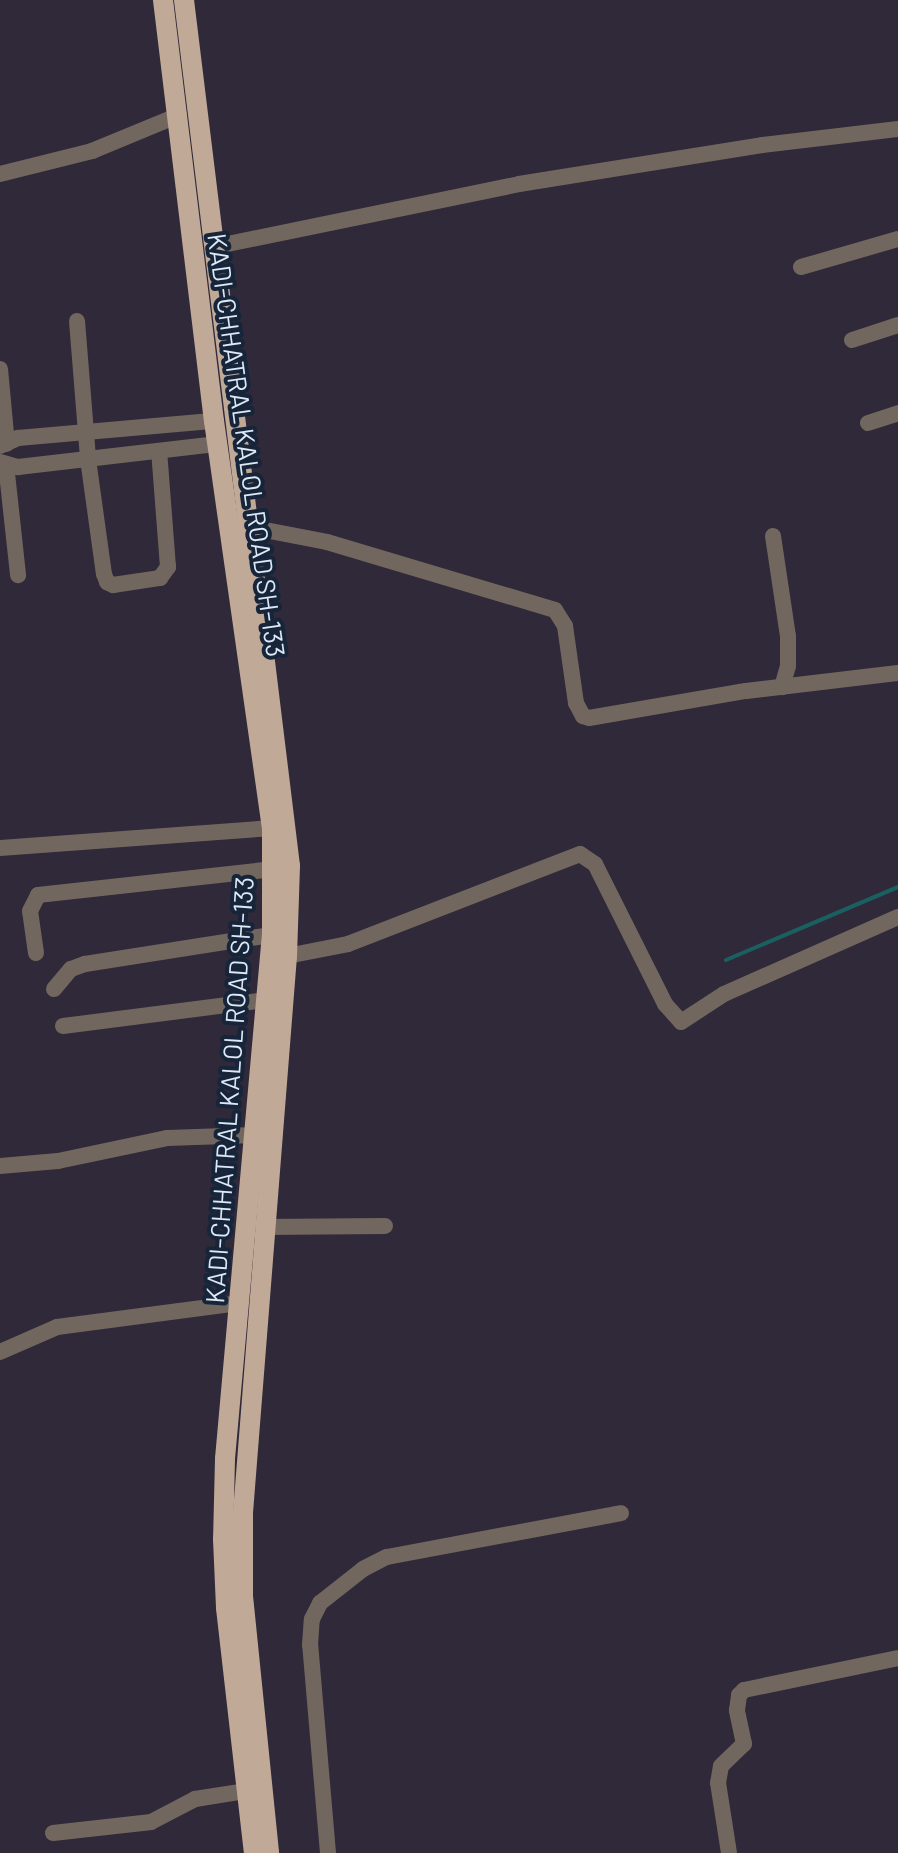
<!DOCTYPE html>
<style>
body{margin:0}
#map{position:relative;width:898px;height:1853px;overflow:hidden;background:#16253a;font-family:Barlow,sans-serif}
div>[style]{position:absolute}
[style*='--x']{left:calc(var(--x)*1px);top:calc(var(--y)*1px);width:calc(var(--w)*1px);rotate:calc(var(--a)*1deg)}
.industrial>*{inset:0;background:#2f2939;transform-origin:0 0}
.stream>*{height:4px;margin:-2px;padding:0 2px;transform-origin:2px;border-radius:2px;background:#1a6060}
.minor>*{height:16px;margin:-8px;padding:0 8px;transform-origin:8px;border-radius:8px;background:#72675e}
.major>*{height:20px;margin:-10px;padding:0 10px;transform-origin:10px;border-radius:10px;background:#c1a997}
span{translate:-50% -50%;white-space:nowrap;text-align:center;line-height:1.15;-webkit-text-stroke:8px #16253a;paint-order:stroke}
.street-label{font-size:26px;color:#dee8f6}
</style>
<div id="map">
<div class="industrial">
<div style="left:0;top:0;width:898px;height:1853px"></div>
</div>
<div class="stream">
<div style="--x:726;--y:960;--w:187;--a:-23"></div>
</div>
<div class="minor">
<div style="--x:0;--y:174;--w:95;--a:-14"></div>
<div style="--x:92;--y:151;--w:94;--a:-22.5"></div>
<div style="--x:213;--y:247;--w:312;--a:-11.6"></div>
<div style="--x:519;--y:184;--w:246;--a:-9.1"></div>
<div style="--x:762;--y:145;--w:137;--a:-6.7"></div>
<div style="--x:801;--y:267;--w:101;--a:-16.1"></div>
<div style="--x:77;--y:321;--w:138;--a:85.4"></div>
<div style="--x:88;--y:459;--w:116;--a:82.1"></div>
<div style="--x:104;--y:574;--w:9;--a:69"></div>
<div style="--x:107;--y:582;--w:7;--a:27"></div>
<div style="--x:113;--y:585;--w:48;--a:-8.5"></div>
<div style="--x:160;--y:578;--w:14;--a:-54"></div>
<div style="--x:168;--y:567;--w:116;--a:-94.4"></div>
<div style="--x:852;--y:340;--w:48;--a:-18.1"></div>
<div style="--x:0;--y:369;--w:75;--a:84.7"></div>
<div style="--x:868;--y:423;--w:32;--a:-18"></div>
<div style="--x:0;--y:446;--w:20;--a:-24"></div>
<div style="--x:18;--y:438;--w:197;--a:-5"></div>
<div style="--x:0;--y:462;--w:19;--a:16"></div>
<div style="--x:18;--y:467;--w:201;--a:-6.6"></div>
<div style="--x:6;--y:464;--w:112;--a:83.8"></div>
<div style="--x:250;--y:527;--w:78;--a:11"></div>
<div style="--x:327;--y:542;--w:238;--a:16.6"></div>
<div style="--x:555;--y:610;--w:19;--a:58"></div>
<div style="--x:565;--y:626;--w:78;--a:81.9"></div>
<div style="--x:576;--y:703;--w:15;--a:62"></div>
<div style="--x:583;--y:716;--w:6;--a:18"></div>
<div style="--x:589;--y:718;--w:159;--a:-9.8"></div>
<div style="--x:746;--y:691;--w:153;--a:-6.8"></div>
<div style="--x:773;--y:536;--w:101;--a:81.5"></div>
<div style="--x:788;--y:636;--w:30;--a:90"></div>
<div style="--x:788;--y:666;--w:22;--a:106"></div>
<div style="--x:0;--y:848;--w:273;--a:-4.2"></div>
<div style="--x:36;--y:953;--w:42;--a:-98.1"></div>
<div style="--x:30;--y:911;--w:18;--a:-63"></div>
<div style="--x:38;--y:895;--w:235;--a:-6.3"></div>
<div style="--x:287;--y:956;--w:62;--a:-11.1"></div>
<div style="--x:348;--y:944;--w:249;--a:-21.2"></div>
<div style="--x:580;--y:854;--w:18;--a:34"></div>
<div style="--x:595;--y:864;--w:157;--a:63.4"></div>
<div style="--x:665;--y:1004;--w:24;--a:48"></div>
<div style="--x:681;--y:1022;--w:51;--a:-33.1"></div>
<div style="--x:724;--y:994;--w:190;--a:-23.9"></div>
<div style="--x:54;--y:989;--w:26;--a:-50"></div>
<div style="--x:71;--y:969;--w:15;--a:-20"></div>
<div style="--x:85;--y:964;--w:200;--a:-8.9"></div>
<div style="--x:63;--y:1026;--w:205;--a:-7.3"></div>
<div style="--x:0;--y:1166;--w:58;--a:-4.9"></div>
<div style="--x:58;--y:1161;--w:111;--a:-11.9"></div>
<div style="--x:167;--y:1138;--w:88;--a:-2"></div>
<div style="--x:263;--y:1227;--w:122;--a:-0.5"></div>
<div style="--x:0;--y:1352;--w:62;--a:-23.7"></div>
<div style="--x:57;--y:1327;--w:185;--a:-7.5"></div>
<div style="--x:53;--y:1833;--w:99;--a:-6.4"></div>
<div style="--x:151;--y:1822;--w:50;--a:-27.6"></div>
<div style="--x:195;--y:1799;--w:52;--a:-8.9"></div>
<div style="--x:328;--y:1853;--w:209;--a:-94.9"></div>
<div style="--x:310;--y:1645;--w:26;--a:-86"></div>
<div style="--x:312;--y:1619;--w:18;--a:-63"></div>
<div style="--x:320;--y:1603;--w:55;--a:-38.3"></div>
<div style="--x:363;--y:1569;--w:27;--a:-27"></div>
<div style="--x:387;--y:1557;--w:238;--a:-10.6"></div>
<div style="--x:729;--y:1853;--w:71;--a:-98.9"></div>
<div style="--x:718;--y:1783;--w:17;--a:-80"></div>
<div style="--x:721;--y:1766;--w:32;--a:-44"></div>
<div style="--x:744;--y:1744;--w:35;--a:-102"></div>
<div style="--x:737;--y:1710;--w:15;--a:-82"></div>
<div style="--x:739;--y:1695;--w:7;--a:-45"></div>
<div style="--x:744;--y:1690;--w:157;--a:-11.7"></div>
</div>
<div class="major">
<div style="--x:163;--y:0;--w:424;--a:83.1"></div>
<div style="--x:214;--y:421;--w:411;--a:81.9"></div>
<div style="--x:272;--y:828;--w:106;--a:90"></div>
<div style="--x:272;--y:934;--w:527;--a:95.12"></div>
<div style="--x:225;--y:1459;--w:80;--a:91.4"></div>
<div style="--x:223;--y:1539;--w:69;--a:87.5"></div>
<div style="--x:226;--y:1608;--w:247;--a:83.5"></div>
<div style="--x:184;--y:0;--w:872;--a:83.02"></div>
<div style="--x:290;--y:866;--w:90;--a:91.9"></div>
<div style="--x:287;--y:956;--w:558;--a:94.52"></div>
<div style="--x:243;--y:1512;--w:84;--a:90"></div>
<div style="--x:243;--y:1596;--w:258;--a:84.2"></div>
</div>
<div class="street-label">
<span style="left:247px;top:445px;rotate:82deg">KADI-CHHATRAL KALOL ROAD SH-133</span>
<span style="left:229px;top:1090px;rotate:-86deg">KADI-CHHATRAL KALOL ROAD SH-133</span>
</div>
</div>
